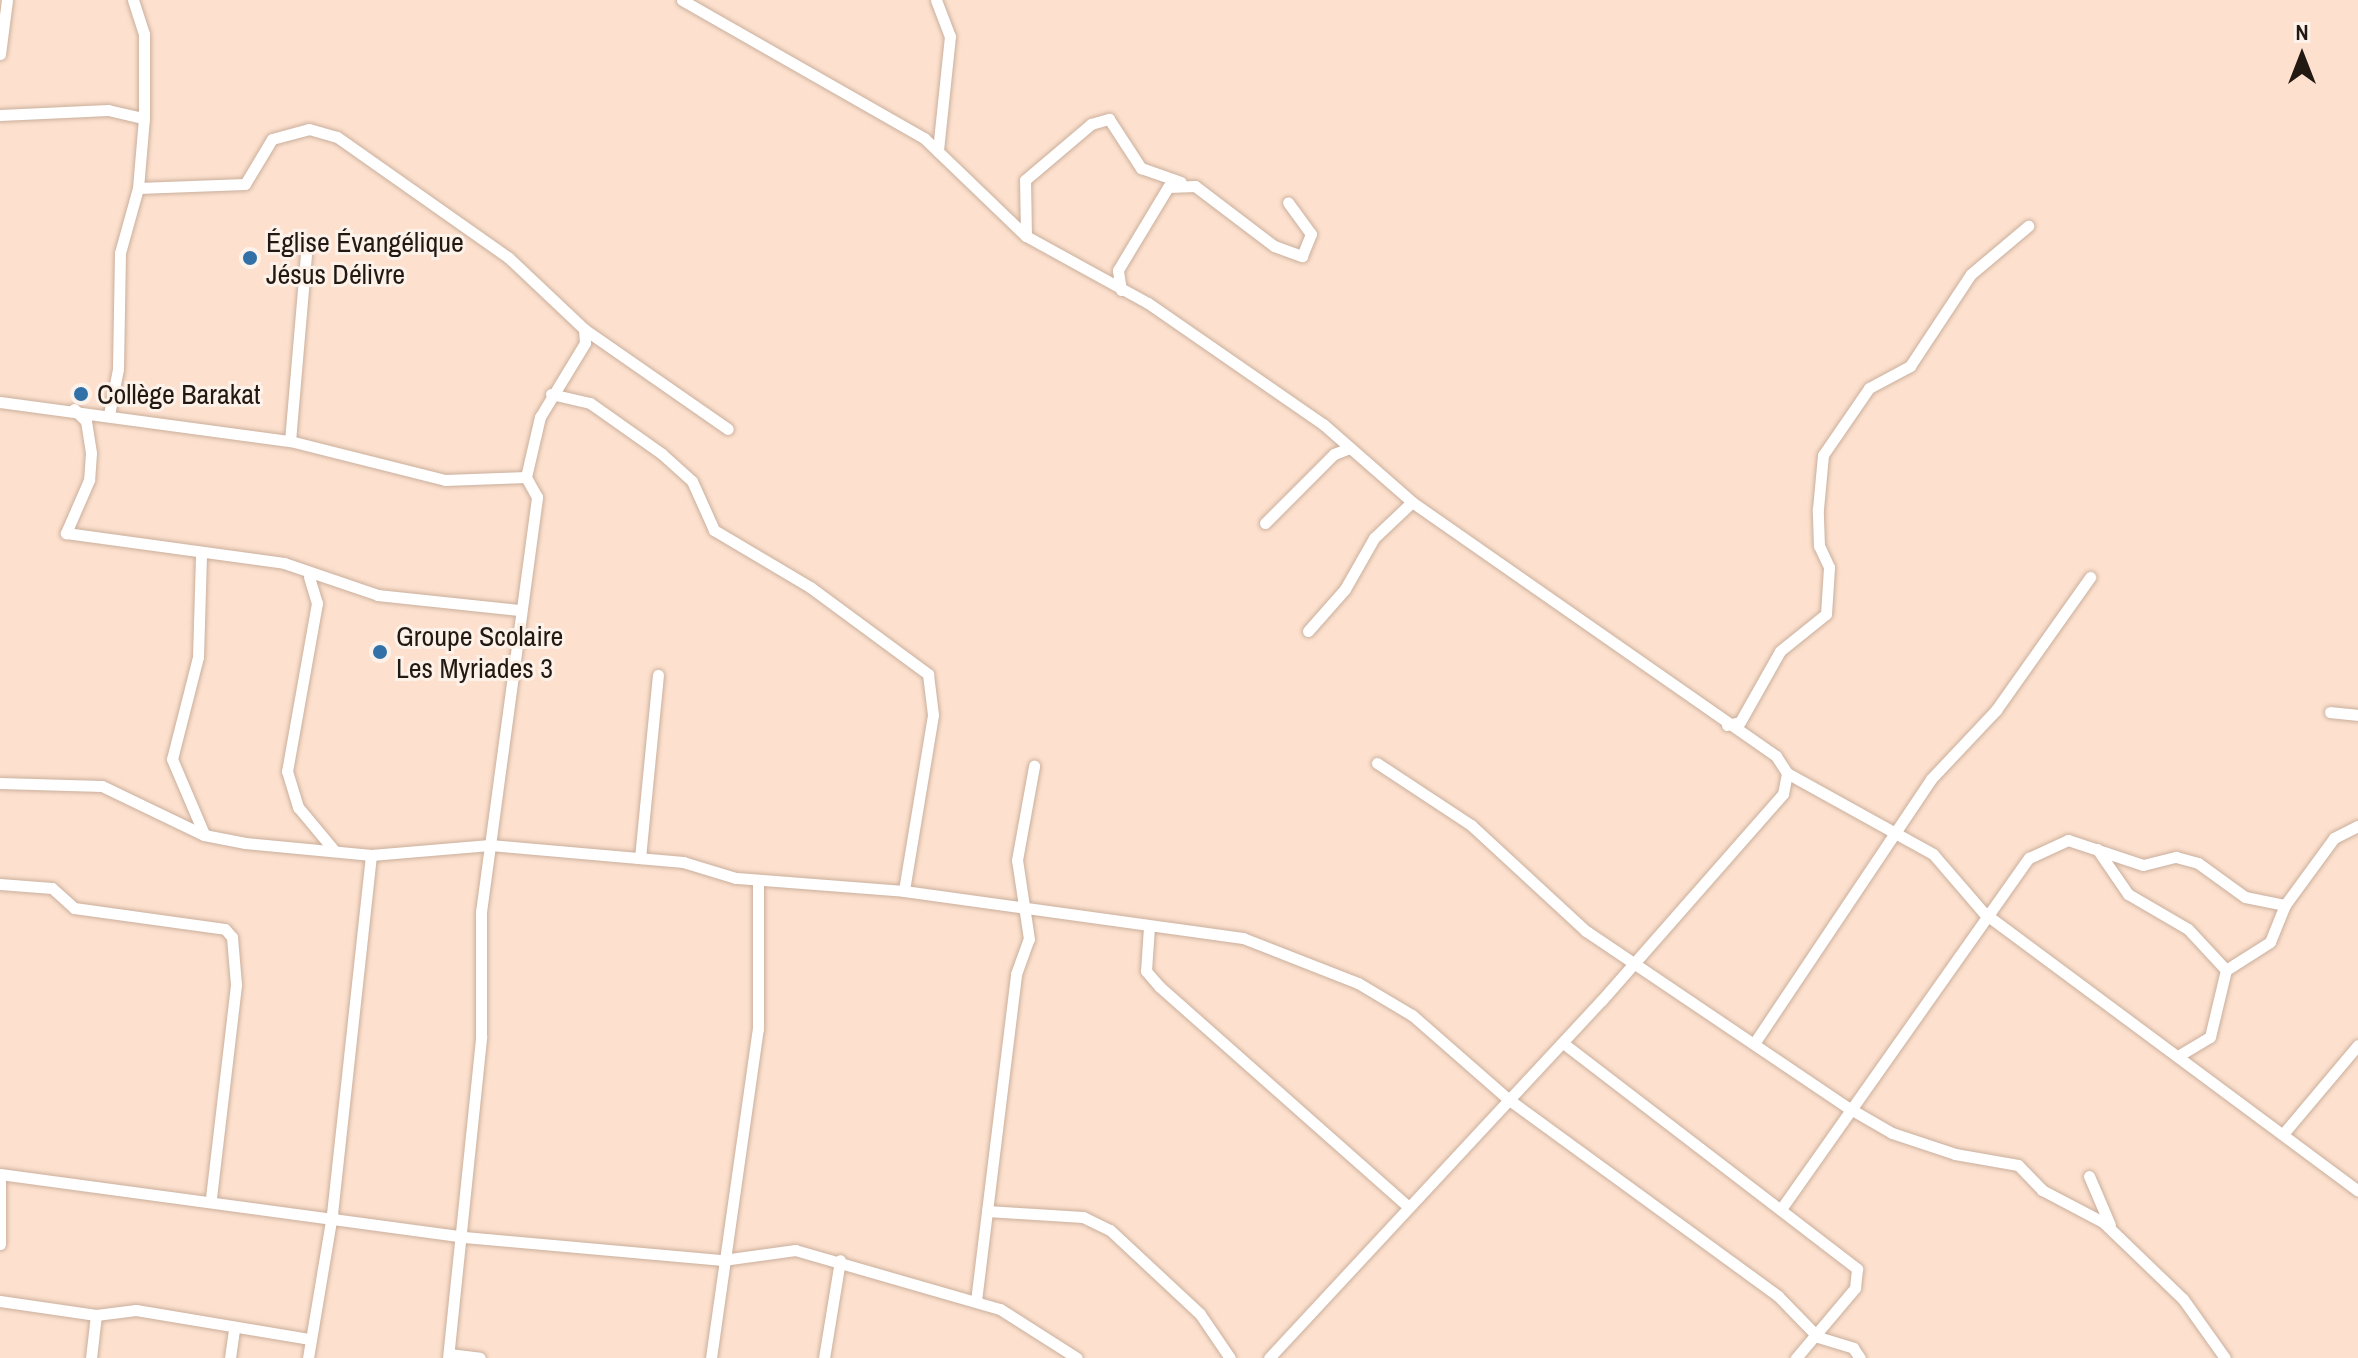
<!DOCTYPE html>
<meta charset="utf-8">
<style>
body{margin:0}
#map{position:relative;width:2358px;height:1358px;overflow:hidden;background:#fde1ce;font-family:"Archivo Narrow",sans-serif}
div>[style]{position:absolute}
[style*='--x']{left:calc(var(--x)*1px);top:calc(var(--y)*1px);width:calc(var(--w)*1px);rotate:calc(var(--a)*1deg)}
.roads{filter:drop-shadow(0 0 2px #caaf9d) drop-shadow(0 0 2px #caaf9d)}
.minor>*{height:11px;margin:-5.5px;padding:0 5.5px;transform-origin:5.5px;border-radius:5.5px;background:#fff}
.dots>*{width:22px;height:22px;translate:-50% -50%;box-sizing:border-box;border:4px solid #fdf2ea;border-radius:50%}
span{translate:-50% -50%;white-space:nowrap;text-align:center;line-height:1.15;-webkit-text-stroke:6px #fdf2ea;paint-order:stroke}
.poi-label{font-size:28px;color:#231913}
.left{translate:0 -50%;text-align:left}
.north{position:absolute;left:2262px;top:16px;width:80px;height:80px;-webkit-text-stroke:6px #fdf2ea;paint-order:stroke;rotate:0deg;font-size:22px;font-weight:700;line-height:32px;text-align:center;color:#231913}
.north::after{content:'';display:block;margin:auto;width:28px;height:36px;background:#231913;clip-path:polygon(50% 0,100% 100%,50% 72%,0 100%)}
</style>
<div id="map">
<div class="roads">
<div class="minor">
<div style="--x:133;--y:0;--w:36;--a:72"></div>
<div style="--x:144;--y:34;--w:83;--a:90"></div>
<div style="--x:682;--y:0;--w:279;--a:29.7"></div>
<div style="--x:924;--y:138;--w:141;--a:43.9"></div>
<div style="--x:1026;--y:236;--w:139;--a:28.8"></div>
<div style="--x:1148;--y:303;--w:213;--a:34.7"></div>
<div style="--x:1323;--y:424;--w:118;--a:41.2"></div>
<div style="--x:1412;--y:502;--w:444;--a:34.9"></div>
<div style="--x:1776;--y:756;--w:20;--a:57"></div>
<div style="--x:1787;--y:773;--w:167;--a:29"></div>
<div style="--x:1933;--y:854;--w:78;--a:49.2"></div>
<div style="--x:1984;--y:913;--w:466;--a:36.6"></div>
<div style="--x:936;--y:0;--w:39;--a:69"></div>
<div style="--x:950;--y:36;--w:116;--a:96"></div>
<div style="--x:0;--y:54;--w:54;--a:-82.6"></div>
<div style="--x:0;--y:115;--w:108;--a:-2.7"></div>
<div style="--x:108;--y:110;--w:37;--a:13"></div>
<div style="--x:144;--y:118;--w:70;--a:94.9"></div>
<div style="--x:138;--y:188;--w:67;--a:105.5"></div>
<div style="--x:120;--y:253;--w:116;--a:91"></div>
<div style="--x:118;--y:369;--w:47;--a:101.1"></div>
<div style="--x:138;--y:188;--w:107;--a:-2.1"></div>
<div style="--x:245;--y:184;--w:52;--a:-59"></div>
<div style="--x:272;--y:139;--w:38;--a:-15"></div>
<div style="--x:309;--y:129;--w:29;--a:16"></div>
<div style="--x:337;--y:137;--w:210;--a:35.1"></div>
<div style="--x:509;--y:258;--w:103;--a:43.4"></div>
<div style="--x:584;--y:329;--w:175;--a:34.8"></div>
<div style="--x:1026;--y:236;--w:56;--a:-91"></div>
<div style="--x:1025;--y:180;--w:87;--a:-40.3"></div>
<div style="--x:1091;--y:124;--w:19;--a:-16"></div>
<div style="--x:1109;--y:119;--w:59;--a:56.9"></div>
<div style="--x:1141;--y:168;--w:42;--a:19.3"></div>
<div style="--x:1121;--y:290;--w:20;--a:-99"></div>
<div style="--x:1118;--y:270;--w:97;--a:-58.9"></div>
<div style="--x:1168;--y:187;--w:27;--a:-2"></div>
<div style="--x:1195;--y:186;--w:99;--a:37.2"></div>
<div style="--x:1274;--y:246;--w:30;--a:20"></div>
<div style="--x:1302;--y:256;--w:24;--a:-68"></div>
<div style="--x:1311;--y:234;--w:39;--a:-126"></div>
<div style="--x:551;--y:394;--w:40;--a:13"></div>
<div style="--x:590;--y:403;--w:88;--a:35.3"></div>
<div style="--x:662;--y:454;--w:40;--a:42"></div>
<div style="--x:692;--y:481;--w:54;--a:65.8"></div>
<div style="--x:714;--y:530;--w:112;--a:30.7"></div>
<div style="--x:810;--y:587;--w:147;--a:36.4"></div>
<div style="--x:928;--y:674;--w:41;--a:83"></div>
<div style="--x:933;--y:715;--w:178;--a:99.4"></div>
<div style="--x:0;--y:402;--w:293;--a:7.7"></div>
<div style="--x:290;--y:441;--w:160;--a:14.1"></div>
<div style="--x:445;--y:480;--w:81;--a:-2.1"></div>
<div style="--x:74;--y:409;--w:17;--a:45"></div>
<div style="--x:86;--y:421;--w:32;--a:81"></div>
<div style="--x:91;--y:453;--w:27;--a:94"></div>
<div style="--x:89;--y:480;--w:58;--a:113.5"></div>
<div style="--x:66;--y:533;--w:220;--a:7.8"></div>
<div style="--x:284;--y:563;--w:99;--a:18.8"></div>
<div style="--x:378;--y:595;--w:141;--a:6.1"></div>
<div style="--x:290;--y:441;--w:188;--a:-85.1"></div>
<div style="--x:1265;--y:523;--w:98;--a:-45"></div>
<div style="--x:1334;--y:454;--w:17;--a:-21"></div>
<div style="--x:201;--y:556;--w:101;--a:91.7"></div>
<div style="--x:198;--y:657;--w:105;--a:104.3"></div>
<div style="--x:172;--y:759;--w:82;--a:66.9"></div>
<div style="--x:309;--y:577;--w:27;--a:73"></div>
<div style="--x:317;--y:603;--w:171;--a:100.1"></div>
<div style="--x:287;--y:771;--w:38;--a:73"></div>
<div style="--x:298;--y:807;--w:55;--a:50.2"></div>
<div style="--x:1308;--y:631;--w:56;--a:-48.6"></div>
<div style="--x:1345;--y:589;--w:59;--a:-60.4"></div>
<div style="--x:1374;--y:538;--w:52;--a:-43.5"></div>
<div style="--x:2330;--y:712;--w:28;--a:6"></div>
<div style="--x:1727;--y:725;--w:13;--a:-13"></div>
<div style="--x:1740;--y:722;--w:81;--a:-60.6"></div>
<div style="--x:1780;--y:651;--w:59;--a:-38.8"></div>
<div style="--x:1826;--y:614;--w:47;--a:-86.3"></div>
<div style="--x:1829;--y:567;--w:23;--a:-115"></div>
<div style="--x:1819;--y:546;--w:37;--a:-92"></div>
<div style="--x:1818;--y:509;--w:54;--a:-84.7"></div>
<div style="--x:1823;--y:455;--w:81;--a:-55.5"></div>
<div style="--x:1869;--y:388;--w:47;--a:-28.2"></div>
<div style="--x:1910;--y:366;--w:110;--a:-56.5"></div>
<div style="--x:1971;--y:274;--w:75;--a:-40.1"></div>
<div style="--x:1377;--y:763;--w:113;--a:33.4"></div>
<div style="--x:1471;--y:825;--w:156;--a:42.7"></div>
<div style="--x:1586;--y:931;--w:315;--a:34"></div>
<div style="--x:1847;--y:1107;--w:52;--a:30"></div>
<div style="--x:1892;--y:1133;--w:66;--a:18.4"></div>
<div style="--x:1955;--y:1154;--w:64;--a:9.9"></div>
<div style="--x:2018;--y:1165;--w:35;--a:46"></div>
<div style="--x:2042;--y:1190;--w:69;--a:27.7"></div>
<div style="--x:2103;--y:1222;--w:111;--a:43.9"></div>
<div style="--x:2183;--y:1299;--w:72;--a:54.6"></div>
<div style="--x:0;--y:783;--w:102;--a:1.7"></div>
<div style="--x:102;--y:786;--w:113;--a:25.7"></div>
<div style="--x:204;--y:835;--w:42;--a:11"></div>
<div style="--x:245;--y:843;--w:127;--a:5.4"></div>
<div style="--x:371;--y:855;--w:119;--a:-4.8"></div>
<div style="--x:490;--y:845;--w:194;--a:5"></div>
<div style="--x:683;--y:862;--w:55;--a:16.8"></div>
<div style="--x:736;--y:878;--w:169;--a:4.4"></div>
<div style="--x:904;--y:891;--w:342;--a:7.9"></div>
<div style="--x:1243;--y:938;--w:123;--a:21.4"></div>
<div style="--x:1358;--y:983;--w:63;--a:30.7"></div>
<div style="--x:1412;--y:1015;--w:128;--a:41.2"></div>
<div style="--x:1508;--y:1099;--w:334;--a:36.1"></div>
<div style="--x:1778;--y:1296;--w:57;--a:45.7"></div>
<div style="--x:1818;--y:1337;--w:37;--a:17"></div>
<div style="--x:1853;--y:1348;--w:12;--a:55"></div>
<div style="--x:2097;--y:849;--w:55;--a:55.4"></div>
<div style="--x:2128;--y:894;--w:69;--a:30.3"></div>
<div style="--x:2188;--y:929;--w:56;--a:47.2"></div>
<div style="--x:640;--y:858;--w:184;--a:-84.4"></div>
<div style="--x:0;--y:884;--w:52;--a:4.4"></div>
<div style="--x:52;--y:888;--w:30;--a:42"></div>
<div style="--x:74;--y:908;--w:152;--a:7.9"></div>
<div style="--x:225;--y:929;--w:11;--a:49"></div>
<div style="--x:232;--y:937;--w:48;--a:85.2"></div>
<div style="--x:236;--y:985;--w:214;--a:96.7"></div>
<div style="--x:1149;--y:927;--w:44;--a:93.9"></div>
<div style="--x:1146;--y:971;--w:21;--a:49"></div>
<div style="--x:1160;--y:987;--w:327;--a:41.5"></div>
<div style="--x:1755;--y:1042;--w:316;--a:-56.2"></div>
<div style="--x:1931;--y:779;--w:95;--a:-46.7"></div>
<div style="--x:1996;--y:710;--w:163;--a:-54.7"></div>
<div style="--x:1563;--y:1043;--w:371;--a:37.5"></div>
<div style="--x:1857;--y:1269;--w:19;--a:96"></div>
<div style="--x:1855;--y:1288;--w:92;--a:130.1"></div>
<div style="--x:2178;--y:1056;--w:37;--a:-31"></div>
<div style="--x:2210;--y:1037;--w:69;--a:-76.6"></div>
<div style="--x:2226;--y:970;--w:52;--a:-32.5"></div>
<div style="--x:2270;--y:942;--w:40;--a:-68"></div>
<div style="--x:2283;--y:1134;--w:116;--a:-49.9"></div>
<div style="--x:0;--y:1174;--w:468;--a:7.7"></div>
<div style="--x:464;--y:1237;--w:260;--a:5.1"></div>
<div style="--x:723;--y:1260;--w:73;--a:-7.9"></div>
<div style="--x:795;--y:1250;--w:213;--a:16.1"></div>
<div style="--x:1000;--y:1309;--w:91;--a:32.5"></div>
<div style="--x:2089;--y:1176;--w:53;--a:66.8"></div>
<div style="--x:1781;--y:1209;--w:430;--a:-54.8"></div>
<div style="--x:2029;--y:858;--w:43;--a:-24.8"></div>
<div style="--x:2068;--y:840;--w:79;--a:18.4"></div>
<div style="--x:2143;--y:865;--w:34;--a:-14"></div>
<div style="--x:2176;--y:857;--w:23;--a:15"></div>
<div style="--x:2198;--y:863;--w:58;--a:35.9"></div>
<div style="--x:2245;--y:897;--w:41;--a:11.3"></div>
<div style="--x:2285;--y:905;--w:83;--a:-53.8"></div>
<div style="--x:2334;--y:838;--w:27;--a:-27"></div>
<div style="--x:987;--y:1211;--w:96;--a:3.6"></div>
<div style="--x:1083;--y:1217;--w:30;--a:26"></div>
<div style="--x:1110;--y:1230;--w:123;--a:43"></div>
<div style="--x:1200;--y:1314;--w:53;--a:55.7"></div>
<div style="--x:0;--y:1244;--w:70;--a:-90"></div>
<div style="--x:0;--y:1301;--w:97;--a:8.3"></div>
<div style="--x:96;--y:1315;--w:40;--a:-7.1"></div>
<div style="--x:136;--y:1310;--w:175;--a:9.5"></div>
<div style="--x:976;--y:1301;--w:329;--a:-83"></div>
<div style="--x:1016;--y:974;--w:37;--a:-70"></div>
<div style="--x:1029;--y:939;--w:80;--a:-98.6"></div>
<div style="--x:1017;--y:860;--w:96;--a:-79.7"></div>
<div style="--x:449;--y:1354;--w:31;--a:7"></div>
<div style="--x:91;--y:1358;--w:43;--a:-83.4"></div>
<div style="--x:230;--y:1358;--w:27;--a:-82"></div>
<div style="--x:308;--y:1358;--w:146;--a:-80.5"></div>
<div style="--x:332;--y:1214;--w:361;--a:-83.8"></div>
<div style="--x:448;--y:1358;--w:324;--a:-84.1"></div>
<div style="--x:481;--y:1036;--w:124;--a:-90"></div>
<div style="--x:481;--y:912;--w:419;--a:-82.3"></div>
<div style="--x:537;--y:497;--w:23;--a:-119"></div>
<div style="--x:526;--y:477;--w:62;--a:-76.9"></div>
<div style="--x:540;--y:417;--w:87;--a:-58.7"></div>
<div style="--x:585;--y:343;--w:14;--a:-94"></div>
<div style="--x:711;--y:1358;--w:332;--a:-81.9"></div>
<div style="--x:758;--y:1029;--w:148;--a:-90"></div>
<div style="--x:824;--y:1358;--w:99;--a:-80.7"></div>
<div style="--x:1269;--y:1358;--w:488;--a:-47.1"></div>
<div style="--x:1601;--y:1001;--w:276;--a:-48.7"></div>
<div style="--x:1783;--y:794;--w:21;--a:-79"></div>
</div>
</div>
<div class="dots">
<div style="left:250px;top:258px;background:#3271a8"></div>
<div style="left:81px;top:394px;background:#3271a8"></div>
<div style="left:380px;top:652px;background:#3271a8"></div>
</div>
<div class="poi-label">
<span class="left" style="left:266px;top:258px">Église Évangélique<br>Jésus Délivre</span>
<span class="left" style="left:97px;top:394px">Collège Barakat</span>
<span class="left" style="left:396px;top:652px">Groupe Scolaire<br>Les Myriades 3</span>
</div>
<div class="north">N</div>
</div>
